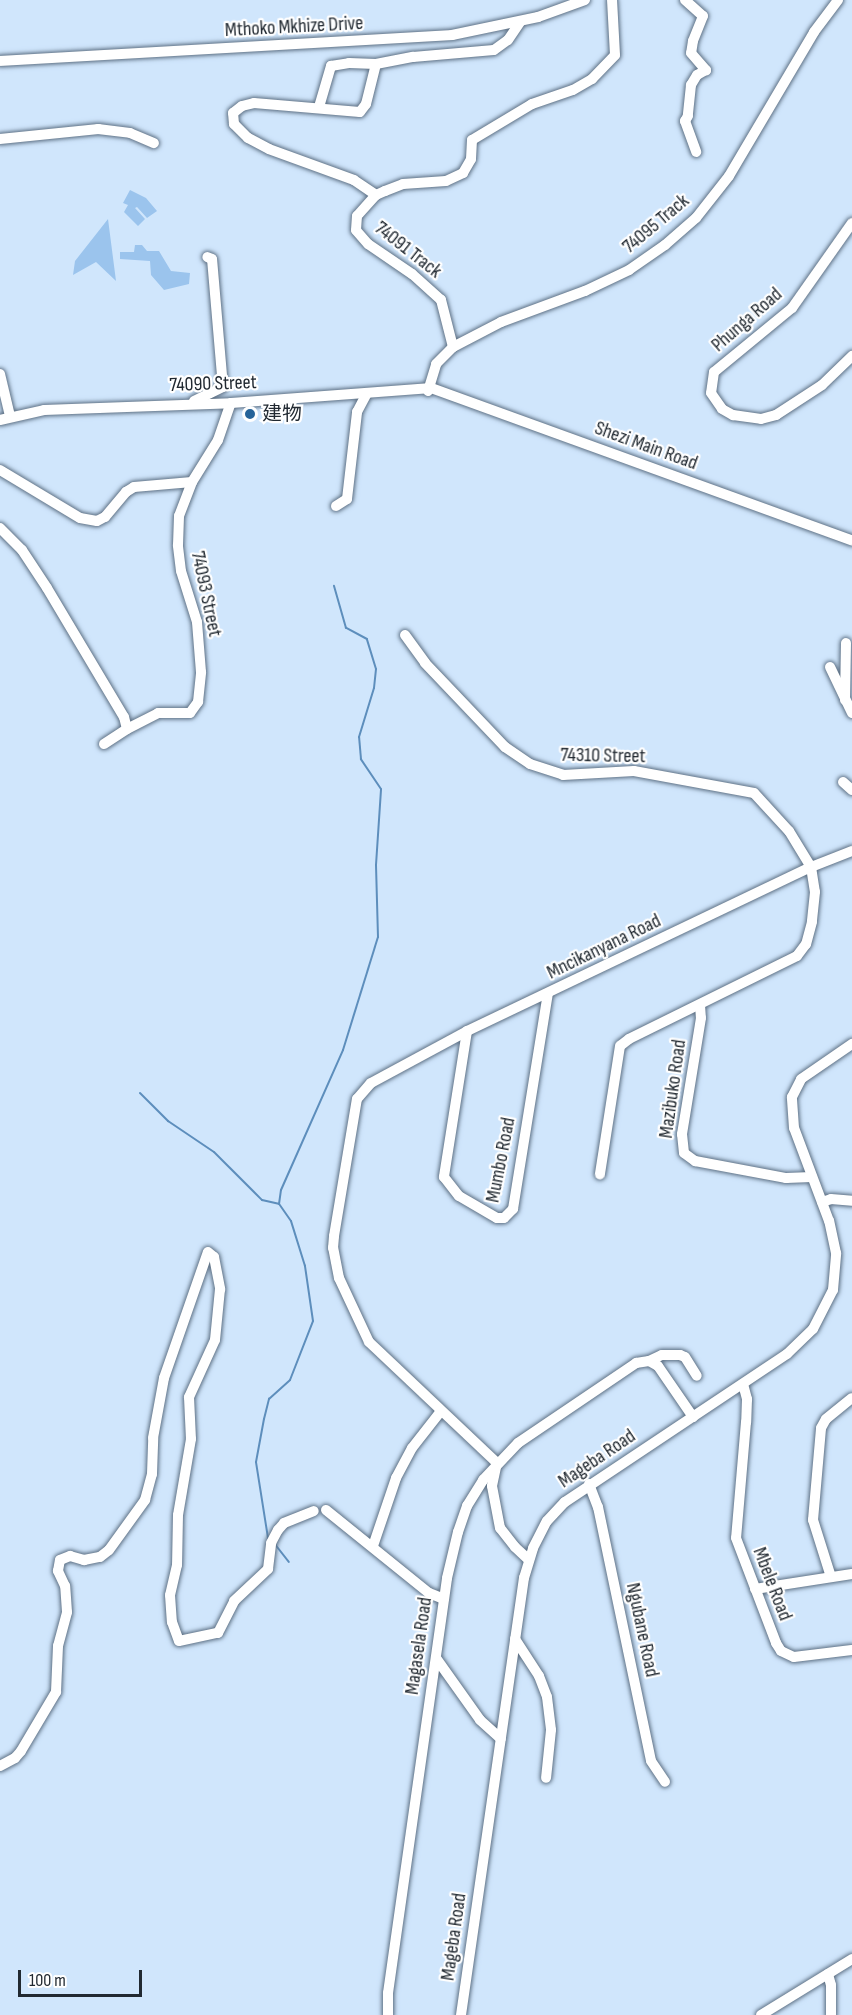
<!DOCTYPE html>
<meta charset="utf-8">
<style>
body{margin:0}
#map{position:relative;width:852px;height:2015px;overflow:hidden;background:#d0e6fc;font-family:"Sofia Sans Condensed","Noto Sans SC",sans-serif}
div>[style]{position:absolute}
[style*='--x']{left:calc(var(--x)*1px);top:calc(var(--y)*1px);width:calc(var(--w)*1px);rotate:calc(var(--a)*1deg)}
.green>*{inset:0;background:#9bc4ed}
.stream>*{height:2px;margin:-1px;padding:0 1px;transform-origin:1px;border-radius:1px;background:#5d8ebc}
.roads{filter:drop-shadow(0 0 2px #5e7185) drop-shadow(0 0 2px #5e7185)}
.minor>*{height:10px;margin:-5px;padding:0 5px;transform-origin:5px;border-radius:5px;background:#fff}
.dots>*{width:16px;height:16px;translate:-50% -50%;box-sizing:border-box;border:3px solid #fff;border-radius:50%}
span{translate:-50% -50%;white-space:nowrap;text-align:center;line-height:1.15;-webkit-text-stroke:4.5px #fff;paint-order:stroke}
.street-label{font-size:20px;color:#212931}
.poi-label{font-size:20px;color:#212931}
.left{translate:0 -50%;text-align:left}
.scale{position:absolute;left:18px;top:1970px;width:124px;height:27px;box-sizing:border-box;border:3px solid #212931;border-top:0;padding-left:8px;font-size:18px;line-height:21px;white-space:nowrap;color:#212931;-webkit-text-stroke:4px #fff;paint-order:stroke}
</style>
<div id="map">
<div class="green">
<div style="clip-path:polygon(130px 190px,146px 198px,157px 211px,147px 218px,137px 207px,135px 208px,145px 219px,138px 226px,124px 212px,128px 205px,123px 203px)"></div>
<div style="clip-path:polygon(108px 219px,116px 281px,96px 262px,73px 275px,75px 261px)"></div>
<div style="clip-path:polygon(135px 245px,142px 245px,147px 251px,159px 251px,171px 271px,190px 273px,189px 284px,164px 290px,151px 275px,150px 261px,120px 259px,120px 252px,134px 252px)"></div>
</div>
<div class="stream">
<div style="--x:140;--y:1093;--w:40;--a:45"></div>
<div style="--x:168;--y:1121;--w:55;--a:34"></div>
<div style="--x:214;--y:1152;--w:68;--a:45"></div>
<div style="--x:262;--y:1200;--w:17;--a:13"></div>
<div style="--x:268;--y:1538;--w:77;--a:-99"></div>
<div style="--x:256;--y:1462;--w:44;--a:-79.5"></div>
<div style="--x:264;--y:1419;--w:21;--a:-76"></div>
<div style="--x:269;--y:1399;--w:28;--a:-42"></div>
<div style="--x:290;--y:1380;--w:63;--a:-68.7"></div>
<div style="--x:313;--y:1321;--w:56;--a:-98.3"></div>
<div style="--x:305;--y:1266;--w:47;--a:-107.3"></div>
<div style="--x:291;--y:1221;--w:21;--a:-125"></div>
<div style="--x:279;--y:1204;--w:14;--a:-82"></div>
<div style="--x:281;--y:1190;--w:153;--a:-66.1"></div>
<div style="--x:343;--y:1050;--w:118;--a:-72.8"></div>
<div style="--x:378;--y:937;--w:72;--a:-91.6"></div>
<div style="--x:376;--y:865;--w:76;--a:-86.2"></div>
<div style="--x:381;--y:789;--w:36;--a:-124"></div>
<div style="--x:361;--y:759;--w:22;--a:-95"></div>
<div style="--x:359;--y:737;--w:51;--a:-73"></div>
<div style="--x:374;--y:688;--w:19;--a:-84"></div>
<div style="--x:376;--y:669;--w:31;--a:-107"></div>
<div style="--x:367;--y:639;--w:24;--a:-152"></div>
<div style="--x:346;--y:628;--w:44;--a:-105.9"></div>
<div style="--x:274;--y:1543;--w:24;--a:52"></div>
</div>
<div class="roads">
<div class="minor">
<div style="--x:685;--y:0;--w:24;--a:42"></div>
<div style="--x:703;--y:16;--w:27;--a:112"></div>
<div style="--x:693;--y:41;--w:12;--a:99"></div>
<div style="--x:691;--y:53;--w:23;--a:49"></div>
<div style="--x:706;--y:70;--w:10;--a:151"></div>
<div style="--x:697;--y:75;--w:12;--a:121"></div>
<div style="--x:691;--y:85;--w:31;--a:96"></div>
<div style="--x:688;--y:116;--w:6;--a:121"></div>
<div style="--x:685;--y:121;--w:33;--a:70"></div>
<div style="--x:0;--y:61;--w:453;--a:-3.3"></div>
<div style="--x:452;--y:35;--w:88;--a:-11.8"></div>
<div style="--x:538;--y:17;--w:50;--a:-19.9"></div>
<div style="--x:319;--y:107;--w:43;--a:-73.7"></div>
<div style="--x:331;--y:66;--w:18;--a:-9"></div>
<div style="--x:349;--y:63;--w:27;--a:2"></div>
<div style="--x:0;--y:139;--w:99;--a:-5.8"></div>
<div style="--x:98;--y:129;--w:32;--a:7"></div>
<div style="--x:130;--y:133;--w:26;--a:23"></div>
<div style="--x:376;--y:195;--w:27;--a:-146"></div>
<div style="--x:354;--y:180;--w:90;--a:-160"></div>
<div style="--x:269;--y:149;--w:24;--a:-152"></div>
<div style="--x:248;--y:138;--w:20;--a:-135"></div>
<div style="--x:234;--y:124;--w:11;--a:-95"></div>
<div style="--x:233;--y:113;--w:11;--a:-38"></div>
<div style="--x:242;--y:106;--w:12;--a:-14"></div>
<div style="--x:254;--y:103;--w:106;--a:4.9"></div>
<div style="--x:360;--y:112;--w:10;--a:-53"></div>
<div style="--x:366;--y:104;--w:41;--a:-76"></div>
<div style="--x:376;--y:64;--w:38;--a:-11"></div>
<div style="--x:413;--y:57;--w:81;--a:-4.9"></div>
<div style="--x:494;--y:50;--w:17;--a:-36"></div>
<div style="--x:508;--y:40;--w:23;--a:-56"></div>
<div style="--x:852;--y:223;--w:104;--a:125.2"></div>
<div style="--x:792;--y:308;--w:101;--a:140.6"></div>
<div style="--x:714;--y:372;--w:21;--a:98"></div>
<div style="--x:711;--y:393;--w:19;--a:55"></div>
<div style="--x:722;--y:409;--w:13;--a:29"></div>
<div style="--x:733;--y:415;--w:28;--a:8"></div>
<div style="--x:761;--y:419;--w:16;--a:-15"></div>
<div style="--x:776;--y:415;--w:55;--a:-33.1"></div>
<div style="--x:822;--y:385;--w:42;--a:-44"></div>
<div style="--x:453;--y:347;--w:49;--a:-104.3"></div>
<div style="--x:441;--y:300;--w:39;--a:-138"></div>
<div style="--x:412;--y:274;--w:53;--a:-145.7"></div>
<div style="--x:368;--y:244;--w:18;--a:-131"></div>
<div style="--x:356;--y:230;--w:14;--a:-86"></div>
<div style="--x:357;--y:216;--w:28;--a:-48"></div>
<div style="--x:376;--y:195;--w:10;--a:-24"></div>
<div style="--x:385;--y:191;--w:19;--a:-21"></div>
<div style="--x:403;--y:184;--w:43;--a:-4"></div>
<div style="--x:446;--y:181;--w:19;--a:-25"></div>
<div style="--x:463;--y:173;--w:16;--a:-60"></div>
<div style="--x:471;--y:159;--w:19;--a:-87"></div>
<div style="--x:472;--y:140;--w:70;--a:-31"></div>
<div style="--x:532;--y:104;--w:43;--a:-18.9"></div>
<div style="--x:573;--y:90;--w:22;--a:-30"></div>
<div style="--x:592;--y:79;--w:33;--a:-46"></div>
<div style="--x:615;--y:55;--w:55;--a:-93.1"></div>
<div style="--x:0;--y:374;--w:43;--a:76.6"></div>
<div style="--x:428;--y:391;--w:28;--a:-73"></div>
<div style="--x:436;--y:364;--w:24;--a:-45"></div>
<div style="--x:453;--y:347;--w:54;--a:-27.5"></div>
<div style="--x:501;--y:322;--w:90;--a:-20.3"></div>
<div style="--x:585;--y:291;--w:49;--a:-25.5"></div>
<div style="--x:629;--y:270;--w:44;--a:-34.8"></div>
<div style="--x:665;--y:245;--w:41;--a:-41.1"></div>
<div style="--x:696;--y:218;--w:53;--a:-51.8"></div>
<div style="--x:729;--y:176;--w:167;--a:-59.4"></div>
<div style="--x:814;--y:32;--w:40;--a:-53"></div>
<div style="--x:194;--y:401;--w:32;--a:-26"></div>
<div style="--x:223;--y:387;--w:128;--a:-94.9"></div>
<div style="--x:212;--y:259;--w:5;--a:-158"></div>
<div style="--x:0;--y:420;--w:45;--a:-12.8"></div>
<div style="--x:44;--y:410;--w:187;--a:-2.1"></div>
<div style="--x:231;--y:403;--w:201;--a:-4.3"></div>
<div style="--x:431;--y:388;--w:448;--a:19.9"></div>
<div style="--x:0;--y:470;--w:93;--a:31"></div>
<div style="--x:80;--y:518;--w:17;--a:10"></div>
<div style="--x:97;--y:521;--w:9;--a:-27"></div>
<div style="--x:105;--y:517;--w:33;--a:-50"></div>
<div style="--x:126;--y:492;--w:9;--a:-32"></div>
<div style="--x:134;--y:487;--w:58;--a:-4.9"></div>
<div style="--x:336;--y:506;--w:13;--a:-32"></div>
<div style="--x:347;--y:499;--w:88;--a:-83.4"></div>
<div style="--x:357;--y:412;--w:21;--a:-62"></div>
<div style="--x:0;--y:528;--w:31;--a:45"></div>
<div style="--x:22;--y:550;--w:45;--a:56.7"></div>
<div style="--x:47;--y:588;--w:150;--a:59.2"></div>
<div style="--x:124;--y:717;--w:12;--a:76"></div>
<div style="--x:127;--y:729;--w:35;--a:-27"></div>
<div style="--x:158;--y:713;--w:32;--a:0"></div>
<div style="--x:190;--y:713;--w:14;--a:-54"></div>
<div style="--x:198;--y:702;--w:30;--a:-84"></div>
<div style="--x:201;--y:672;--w:50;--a:-94.6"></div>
<div style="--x:197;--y:622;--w:53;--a:-107.4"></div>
<div style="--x:181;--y:571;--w:26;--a:-97"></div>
<div style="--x:178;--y:545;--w:29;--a:-88"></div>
<div style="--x:179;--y:516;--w:36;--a:-69"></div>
<div style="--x:192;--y:482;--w:49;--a:-58.2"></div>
<div style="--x:218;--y:440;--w:39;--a:-71"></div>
<div style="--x:405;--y:635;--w:34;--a:54"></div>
<div style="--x:425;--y:663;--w:116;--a:46.4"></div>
<div style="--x:505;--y:747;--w:30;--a:34"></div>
<div style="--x:530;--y:764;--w:35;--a:18"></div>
<div style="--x:563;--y:775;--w:71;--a:-3.2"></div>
<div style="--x:634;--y:771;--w:122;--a:10.4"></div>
<div style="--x:754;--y:793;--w:52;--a:47.4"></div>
<div style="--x:789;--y:831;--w:42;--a:58.6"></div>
<div style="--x:811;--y:867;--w:25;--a:81"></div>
<div style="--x:815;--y:892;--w:30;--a:96"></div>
<div style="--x:812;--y:922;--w:23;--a:105"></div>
<div style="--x:806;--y:944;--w:15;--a:127"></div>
<div style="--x:797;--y:956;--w:187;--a:153.7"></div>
<div style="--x:629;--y:1039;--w:11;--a:142"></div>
<div style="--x:620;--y:1046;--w:130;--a:98.9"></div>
<div style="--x:830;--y:667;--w:51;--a:64.4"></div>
<div style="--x:845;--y:700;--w:57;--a:-89"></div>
<div style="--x:104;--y:744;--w:27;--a:-33"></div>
<div style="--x:843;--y:782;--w:12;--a:42"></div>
<div style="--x:700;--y:1005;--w:13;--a:86"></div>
<div style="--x:701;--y:1018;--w:118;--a:99.3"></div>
<div style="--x:682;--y:1134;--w:19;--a:84"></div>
<div style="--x:684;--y:1153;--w:14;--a:36"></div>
<div style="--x:695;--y:1161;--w:93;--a:10.6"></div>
<div style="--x:786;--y:1178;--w:26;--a:-2"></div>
<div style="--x:467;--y:1031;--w:148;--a:99"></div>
<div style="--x:444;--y:1177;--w:24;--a:52"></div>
<div style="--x:459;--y:1196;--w:44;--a:30.1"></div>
<div style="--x:497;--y:1218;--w:7;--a:0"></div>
<div style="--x:504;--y:1218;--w:13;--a:-45"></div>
<div style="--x:513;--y:1209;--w:218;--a:-80.8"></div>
<div style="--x:822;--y:1202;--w:9;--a:-18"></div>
<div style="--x:831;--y:1199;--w:21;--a:5"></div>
<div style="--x:649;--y:1361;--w:14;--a:-25"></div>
<div style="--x:662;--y:1355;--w:18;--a:0"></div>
<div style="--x:680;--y:1355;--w:5;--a:22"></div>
<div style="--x:685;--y:1357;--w:22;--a:58"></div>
<div style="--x:743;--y:1384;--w:16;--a:75"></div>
<div style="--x:747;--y:1399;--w:23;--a:92"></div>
<div style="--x:746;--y:1422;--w:116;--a:94.9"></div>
<div style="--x:736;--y:1538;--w:112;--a:69.1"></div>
<div style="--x:776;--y:1643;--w:9;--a:58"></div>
<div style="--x:781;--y:1651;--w:14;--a:25"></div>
<div style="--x:794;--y:1657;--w:58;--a:-6.9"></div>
<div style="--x:589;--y:1484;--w:25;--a:69"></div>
<div style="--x:598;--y:1507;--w:259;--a:78.2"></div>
<div style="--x:651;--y:1761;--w:25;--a:56"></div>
<div style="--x:326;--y:1510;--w:132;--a:38.9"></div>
<div style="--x:429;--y:1593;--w:16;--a:22"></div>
<div style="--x:373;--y:1546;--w:72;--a:-71.3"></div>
<div style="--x:396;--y:1478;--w:34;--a:-62"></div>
<div style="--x:412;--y:1448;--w:47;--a:-51.9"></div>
<div style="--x:529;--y:1560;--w:19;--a:-137"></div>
<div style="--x:515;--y:1547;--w:24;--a:-128"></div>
<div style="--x:500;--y:1528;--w:43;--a:-100.8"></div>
<div style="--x:492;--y:1486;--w:24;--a:-78"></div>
<div style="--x:497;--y:1463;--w:176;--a:-136.6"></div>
<div style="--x:369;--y:1342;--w:71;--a:-115.1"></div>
<div style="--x:339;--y:1278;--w:31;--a:-101"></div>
<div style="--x:333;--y:1248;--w:12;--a:-85"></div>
<div style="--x:334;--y:1236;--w:139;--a:-80.5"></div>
<div style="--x:357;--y:1099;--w:21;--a:-49"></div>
<div style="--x:371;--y:1083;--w:109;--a:-28.4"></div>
<div style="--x:467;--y:1031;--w:381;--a:-25.5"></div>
<div style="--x:811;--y:867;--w:44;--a:-21.3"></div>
<div style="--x:831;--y:1577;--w:60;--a:-107.5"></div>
<div style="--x:813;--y:1520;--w:92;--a:-85"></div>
<div style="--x:821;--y:1428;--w:10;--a:-61"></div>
<div style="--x:826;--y:1419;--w:33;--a:-39"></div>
<div style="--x:755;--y:1589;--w:98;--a:-8.8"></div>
<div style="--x:515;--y:1639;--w:44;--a:57"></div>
<div style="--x:539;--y:1676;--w:22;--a:69"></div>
<div style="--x:547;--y:1697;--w:33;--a:83"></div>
<div style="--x:551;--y:1730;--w:48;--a:95.9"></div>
<div style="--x:436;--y:1658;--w:76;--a:54.6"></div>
<div style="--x:480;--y:1720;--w:28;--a:42"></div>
<div style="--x:0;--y:1766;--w:17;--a:-28"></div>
<div style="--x:15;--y:1758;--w:9;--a:-49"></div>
<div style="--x:21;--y:1751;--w:69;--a:-59.3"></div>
<div style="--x:56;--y:1692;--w:46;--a:-87.5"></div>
<div style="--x:58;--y:1646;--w:35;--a:-75"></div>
<div style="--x:67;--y:1612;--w:26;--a:-94"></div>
<div style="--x:65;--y:1586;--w:17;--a:-115"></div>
<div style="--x:58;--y:1571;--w:11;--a:-80"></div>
<div style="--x:60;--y:1560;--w:11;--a:-22"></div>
<div style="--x:70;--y:1556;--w:15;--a:16"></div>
<div style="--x:84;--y:1560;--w:16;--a:-11"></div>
<div style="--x:100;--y:1557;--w:11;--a:-38"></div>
<div style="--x:109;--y:1550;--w:62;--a:-54.2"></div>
<div style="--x:145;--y:1500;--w:27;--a:-75"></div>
<div style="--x:152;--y:1474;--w:36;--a:-88"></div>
<div style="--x:153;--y:1438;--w:61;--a:-79.6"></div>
<div style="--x:164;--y:1378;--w:133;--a:-70.8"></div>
<div style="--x:208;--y:1252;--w:8;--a:40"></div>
<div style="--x:214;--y:1257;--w:33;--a:79"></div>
<div style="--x:220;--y:1289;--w:51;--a:95.6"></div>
<div style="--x:215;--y:1340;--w:63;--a:114.5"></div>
<div style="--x:189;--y:1397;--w:42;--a:87.3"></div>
<div style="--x:191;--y:1439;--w:77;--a:99.7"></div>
<div style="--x:178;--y:1515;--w:50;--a:91.1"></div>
<div style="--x:177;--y:1565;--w:31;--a:103"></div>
<div style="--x:170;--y:1595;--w:27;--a:86"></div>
<div style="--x:172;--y:1622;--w:20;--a:70"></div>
<div style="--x:179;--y:1641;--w:40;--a:-12"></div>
<div style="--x:218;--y:1633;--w:36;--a:-63"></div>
<div style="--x:234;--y:1601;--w:47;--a:-43.3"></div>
<div style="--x:268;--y:1569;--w:26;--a:-83"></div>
<div style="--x:271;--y:1543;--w:15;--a:-62"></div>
<div style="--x:278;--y:1530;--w:9;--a:-49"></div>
<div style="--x:284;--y:1523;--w:32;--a:-22"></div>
<div style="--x:828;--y:1974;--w:11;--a:75"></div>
<div style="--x:831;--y:1985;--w:30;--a:90"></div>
<div style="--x:388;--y:2015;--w:22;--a:-90"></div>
<div style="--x:388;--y:1993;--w:419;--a:-81.9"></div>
<div style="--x:447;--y:1578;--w:47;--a:-76.6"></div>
<div style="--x:458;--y:1532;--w:28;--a:-71"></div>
<div style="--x:467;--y:1506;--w:31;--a:-58"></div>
<div style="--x:483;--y:1480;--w:51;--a:-46.6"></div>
<div style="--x:518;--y:1443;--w:143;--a:-34.1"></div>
<div style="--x:636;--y:1363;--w:13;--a:-9"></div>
<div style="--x:649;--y:1361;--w:10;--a:29"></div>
<div style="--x:658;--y:1366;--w:62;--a:55.5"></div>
<div style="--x:461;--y:2015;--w:442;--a:-81.8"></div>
<div style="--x:524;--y:1578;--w:31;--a:-73"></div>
<div style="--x:533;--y:1548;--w:30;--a:-63"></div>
<div style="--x:547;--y:1521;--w:26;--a:-47"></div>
<div style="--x:565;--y:1502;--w:267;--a:-33.7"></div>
<div style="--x:787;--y:1354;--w:36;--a:-44"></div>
<div style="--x:813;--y:1329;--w:44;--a:-62.9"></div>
<div style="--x:833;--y:1290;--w:37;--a:-85"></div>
<div style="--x:836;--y:1253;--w:33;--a:-102"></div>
<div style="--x:829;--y:1221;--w:99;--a:-110.6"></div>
<div style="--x:794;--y:1128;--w:31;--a:-94"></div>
<div style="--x:792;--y:1097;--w:20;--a:-63"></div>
<div style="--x:801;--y:1079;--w:62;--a:-34.5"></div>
<div style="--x:761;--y:2015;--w:107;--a:-31.6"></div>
</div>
</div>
<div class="dots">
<div style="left:250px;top:414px;background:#256399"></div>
</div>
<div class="street-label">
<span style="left:294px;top:27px;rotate:-3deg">Mthoko Mkhize Drive</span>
<span style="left:656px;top:224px;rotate:-40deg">74095 Track</span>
<span style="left:408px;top:250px;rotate:38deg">74091 Track</span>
<span style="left:747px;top:320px;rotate:-41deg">Phunga Road</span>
<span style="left:213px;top:384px;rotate:-2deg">74090 Street</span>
<span style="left:646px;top:446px;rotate:20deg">Shezi Main Road</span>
<span style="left:206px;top:594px;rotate:78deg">74093 Street</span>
<span style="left:603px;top:756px;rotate:1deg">74310 Street</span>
<span style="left:604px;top:947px;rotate:-26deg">Mncikanyana Road</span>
<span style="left:673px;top:1089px;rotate:-82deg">Mazibuko Road</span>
<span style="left:501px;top:1160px;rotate:-79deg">Mumbo Road</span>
<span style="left:597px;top:1459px;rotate:-34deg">Mageba Road</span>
<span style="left:772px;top:1584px;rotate:69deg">Mbele Road</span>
<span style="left:642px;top:1630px;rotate:78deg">Ngubane Road</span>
<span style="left:419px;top:1646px;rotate:-82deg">Magasela Road</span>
<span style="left:454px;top:1937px;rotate:-82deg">Mageba Road</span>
</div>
<div class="poi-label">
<span class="left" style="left:262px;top:414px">建物</span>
</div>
<div class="scale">100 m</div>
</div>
